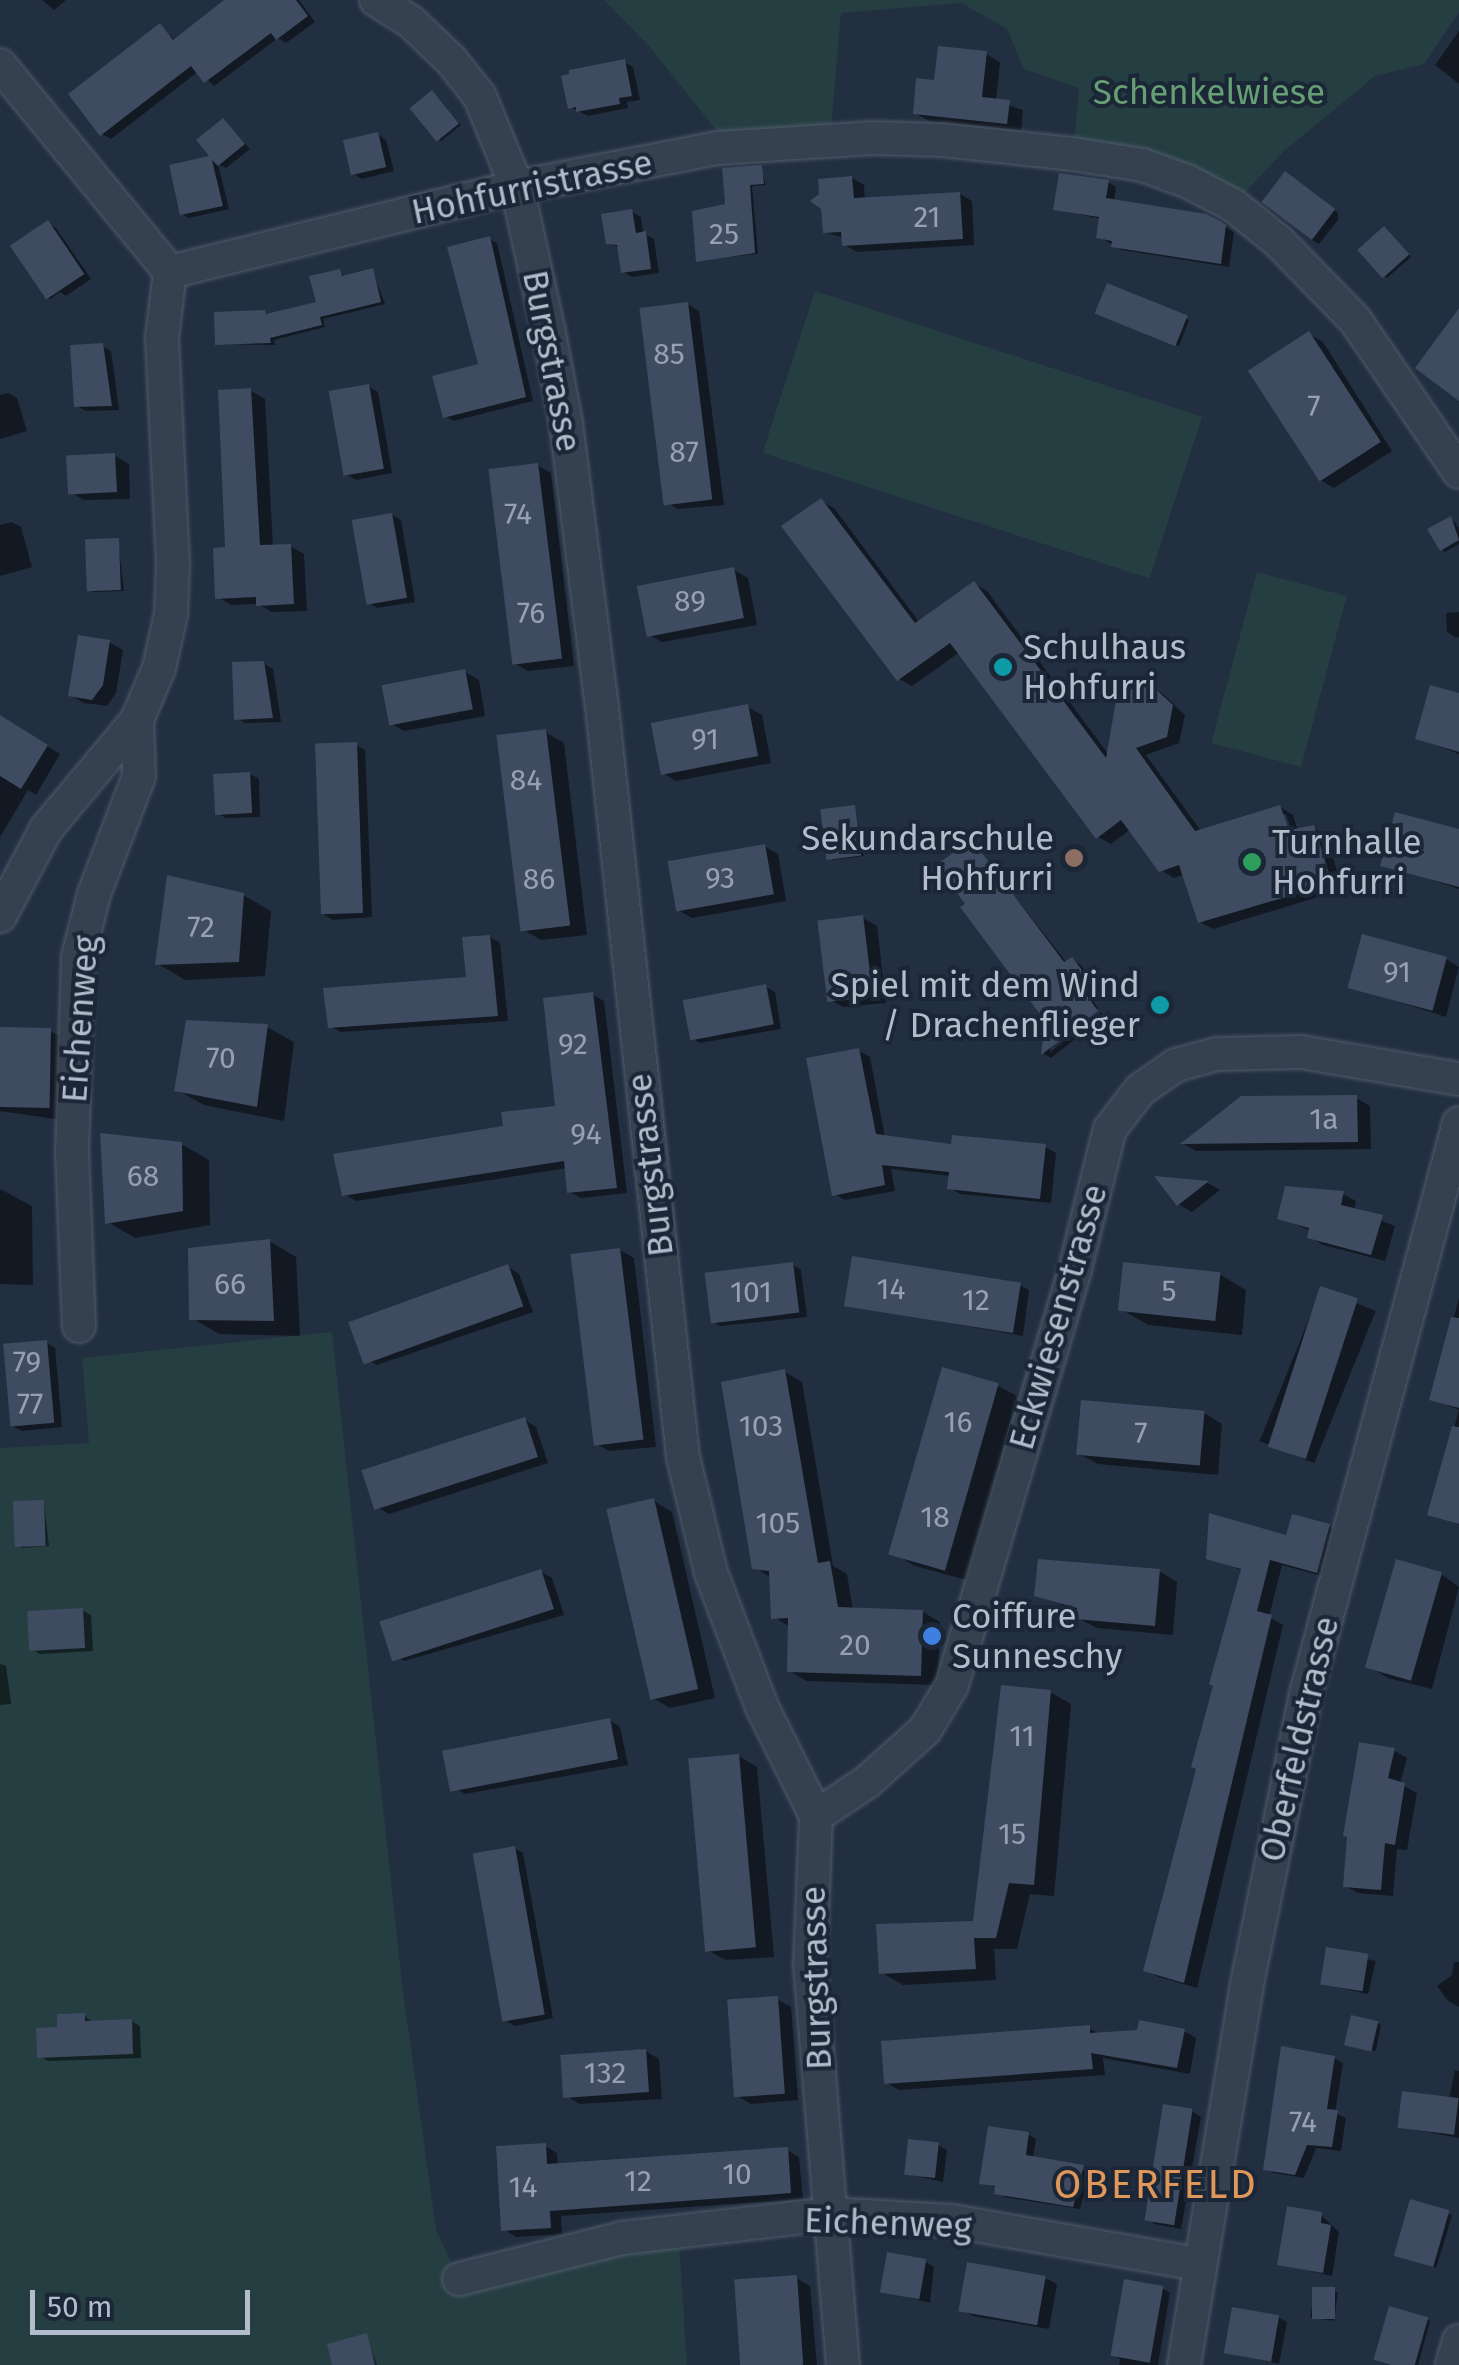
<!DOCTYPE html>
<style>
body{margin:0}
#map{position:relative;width:1459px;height:2365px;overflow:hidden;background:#222f41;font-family:"Fira Sans",sans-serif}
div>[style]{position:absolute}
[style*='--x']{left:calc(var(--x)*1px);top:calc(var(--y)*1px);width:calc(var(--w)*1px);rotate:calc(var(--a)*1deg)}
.green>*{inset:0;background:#243e42;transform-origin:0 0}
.shadow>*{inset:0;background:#0007;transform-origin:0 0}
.building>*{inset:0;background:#3e4b61;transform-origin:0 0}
.roads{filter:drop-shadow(0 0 2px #515c6b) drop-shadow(0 0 2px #515c6b)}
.street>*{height:32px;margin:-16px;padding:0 16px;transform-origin:16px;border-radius:16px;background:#364150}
.dots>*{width:28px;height:28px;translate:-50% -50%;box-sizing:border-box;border:5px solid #1b2636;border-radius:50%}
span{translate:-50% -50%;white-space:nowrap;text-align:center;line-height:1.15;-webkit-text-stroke:8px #1b2636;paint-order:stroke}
.number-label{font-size:30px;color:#96a0b0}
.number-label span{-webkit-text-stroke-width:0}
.park-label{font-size:35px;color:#679f75}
.street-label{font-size:35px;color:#b3bccb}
.poi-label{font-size:35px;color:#b3bccb}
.left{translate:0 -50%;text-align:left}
.right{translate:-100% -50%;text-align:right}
.quarter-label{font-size:40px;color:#df975a;letter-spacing:2.5px}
.scale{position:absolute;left:30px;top:2290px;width:220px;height:45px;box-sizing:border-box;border:5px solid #b3bccb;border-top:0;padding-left:12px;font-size:30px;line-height:35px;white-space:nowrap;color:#b3bccb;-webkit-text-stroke:8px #1b2636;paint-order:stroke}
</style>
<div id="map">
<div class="green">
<div style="clip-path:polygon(604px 0,1459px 0,1459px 12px,1424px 64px,1375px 76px,1283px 152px,1233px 205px,1073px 154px,1079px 88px,1024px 69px,1007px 29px,961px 3px,841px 13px,830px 140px,718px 148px,716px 130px,648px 45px)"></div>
<div style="left:815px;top:291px;width:407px;height:170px;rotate:18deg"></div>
<div style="left:1257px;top:572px;width:93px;height:177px;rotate:15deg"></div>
<div style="clip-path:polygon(332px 1332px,402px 1984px,436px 2230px,459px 2279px,679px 2241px,687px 2365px,0 2365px,0 1448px,89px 1443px,82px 1358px)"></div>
</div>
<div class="shadow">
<div style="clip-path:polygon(42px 0,66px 0,54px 10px)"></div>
<div style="clip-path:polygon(228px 0,299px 0,315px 22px,286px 43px,278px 38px,214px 86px,199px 71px,111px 139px,102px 134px,160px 26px,176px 41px)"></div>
<div style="clip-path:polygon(1459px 31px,1459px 84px,1435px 65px)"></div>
<div style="clip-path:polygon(986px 54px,1000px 62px,996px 101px,1023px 110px,1021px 130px,929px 121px,915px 113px,937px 83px)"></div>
<div style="clip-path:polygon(624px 62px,633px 67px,640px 100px,627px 102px,628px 108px,588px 116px,570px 107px)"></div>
<div style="clip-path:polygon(436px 95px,461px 125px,441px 141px,438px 139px)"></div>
<div style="clip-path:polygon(224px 121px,250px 149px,226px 168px,218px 164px,229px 209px,189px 218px,182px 214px,172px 167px,214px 158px)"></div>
<div style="clip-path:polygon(378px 135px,386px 140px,394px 171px,362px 179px,354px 174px)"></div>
<div style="clip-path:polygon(761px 168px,766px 185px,752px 186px,758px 254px,698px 260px,728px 206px)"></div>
<div style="clip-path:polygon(852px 178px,864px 185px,865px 200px,960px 194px,972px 201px,974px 245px,857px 252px,845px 245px,844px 238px,825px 232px)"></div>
<div style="clip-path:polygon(1295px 179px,1338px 213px,1338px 220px,1319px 244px,1310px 239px)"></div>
<div style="clip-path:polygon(1108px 182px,1116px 187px,1114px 202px,1221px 224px,1234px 232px,1229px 267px,1122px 250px,1099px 237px,1101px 219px,1055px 209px)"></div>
<div style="clip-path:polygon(632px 212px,641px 217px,643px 233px,654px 239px,659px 273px,632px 277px,623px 272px,620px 248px,608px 243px)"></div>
<div style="clip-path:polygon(48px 223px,56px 228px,91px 279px,66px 296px,60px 292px,50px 299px,42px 295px)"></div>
<div style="clip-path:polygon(1387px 231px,1411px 257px,1387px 278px,1383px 276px)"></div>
<div style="clip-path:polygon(489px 239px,497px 243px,533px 401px,454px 421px,445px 416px,481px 366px)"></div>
<div style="clip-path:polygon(372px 270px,385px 304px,323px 319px,325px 327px,274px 340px,275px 345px,218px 344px,265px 313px,270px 316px,319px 303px,339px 271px,345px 277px)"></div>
<div style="clip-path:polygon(1109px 286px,1189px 320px,1179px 346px,1110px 317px)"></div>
<div style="clip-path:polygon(687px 304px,699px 311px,724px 505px,678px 509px,667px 503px)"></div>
<div style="clip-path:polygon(1309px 334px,1323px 342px,1392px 451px,1334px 488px,1320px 480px)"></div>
<div style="clip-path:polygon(102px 346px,111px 351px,119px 410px,86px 411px,77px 406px)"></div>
<div style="clip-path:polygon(369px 387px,378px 392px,392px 473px,356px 480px,347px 475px)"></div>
<div style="clip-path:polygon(251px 391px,265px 399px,273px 547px,290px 546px,304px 554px,307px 611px,272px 612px,258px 604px,231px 605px,218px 597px)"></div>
<div style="clip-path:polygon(8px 393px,17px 398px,27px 431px,0 439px,0 395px)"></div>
<div style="clip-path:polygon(115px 456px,129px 464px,130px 499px,84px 500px,70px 492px)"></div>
<div style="clip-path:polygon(537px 465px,551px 473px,574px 666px,528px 671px,514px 663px)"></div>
<div style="clip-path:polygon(evenodd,821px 501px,834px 508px,920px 623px,974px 584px,987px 591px,1109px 755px,1149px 686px,1162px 693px,1185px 715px,1179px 743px,1146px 755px,1201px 831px,1280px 807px,1293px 815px,1298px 831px,1313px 827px,1326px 835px,1340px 881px,1318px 897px,1213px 929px,1200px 922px,1185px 874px,1174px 878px,1161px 870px,1131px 829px,1111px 844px,1098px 837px,960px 652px,912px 686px,899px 679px,821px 501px,1281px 814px,1286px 814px,1295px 841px,1281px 814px)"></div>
<div style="clip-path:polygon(392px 515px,401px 520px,415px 602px,377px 608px,369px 603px)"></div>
<div style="clip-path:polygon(1451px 518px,1459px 528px,1459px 544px,1445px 552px,1442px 550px)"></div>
<div style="clip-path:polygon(12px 522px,21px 527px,32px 567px,0 576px,0 525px)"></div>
<div style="clip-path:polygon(118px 540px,124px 591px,93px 592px,90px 590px)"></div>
<div style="clip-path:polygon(734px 570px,748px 578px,757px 625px,662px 642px,648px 634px)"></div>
<div style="clip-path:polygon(1459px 612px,1459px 637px,1456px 638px,1447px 632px,1446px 613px)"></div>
<div style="clip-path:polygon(109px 642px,123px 650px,116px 693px,107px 706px,84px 703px,70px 695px)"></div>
<div style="clip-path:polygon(264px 664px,273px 669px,281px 722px,245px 723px,237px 718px)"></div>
<div style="clip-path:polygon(465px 672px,479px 680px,485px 716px,404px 731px,390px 723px)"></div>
<div style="clip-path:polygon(1459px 696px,1459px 754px,1418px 738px)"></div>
<div style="clip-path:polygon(748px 707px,762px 715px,771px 763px,676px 781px,663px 773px)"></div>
<div style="clip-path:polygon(0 717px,60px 754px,36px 795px,28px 790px,0 837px)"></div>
<div style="clip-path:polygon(545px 732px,564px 743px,587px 935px,541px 940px,522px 929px)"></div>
<div style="clip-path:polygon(356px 745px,365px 750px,372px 917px,333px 920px,324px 915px)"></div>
<div style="clip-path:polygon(250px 774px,259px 779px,260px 817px,226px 818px,217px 813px)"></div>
<div style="clip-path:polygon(854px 807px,864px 856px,833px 860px,829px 858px)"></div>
<div style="clip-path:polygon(1459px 832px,1459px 889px,1383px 864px)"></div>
<div style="clip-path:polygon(967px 836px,1067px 963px,1072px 960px,1080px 964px,1098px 988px,1089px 995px,1098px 1008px,1050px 1045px,1050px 1052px,1101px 1012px,1105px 1016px,1051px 1058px,1044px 1054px,1048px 1020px,969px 904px,956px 854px)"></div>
<div style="clip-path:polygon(764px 846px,778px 854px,786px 901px,692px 918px,678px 910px)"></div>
<div style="clip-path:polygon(243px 895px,271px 911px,265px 976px,185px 980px,158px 964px)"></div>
<div style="clip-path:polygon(863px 918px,877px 926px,886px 1003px,843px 1007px,829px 999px)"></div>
<div style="clip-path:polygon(490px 937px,500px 943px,508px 1021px,341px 1032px,330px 1026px,469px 979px)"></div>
<div style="clip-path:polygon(1446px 959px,1459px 967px,1446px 1017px,1350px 986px)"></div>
<div style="clip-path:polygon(766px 987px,775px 992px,781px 1029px,700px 1043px,691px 1038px)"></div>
<div style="clip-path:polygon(593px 995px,604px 1001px,627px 1193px,581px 1198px,569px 1192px,567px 1168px,356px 1201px,344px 1194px,558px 1109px)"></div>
<div style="clip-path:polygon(267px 1027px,294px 1042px,284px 1121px,204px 1105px,177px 1090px)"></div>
<div style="clip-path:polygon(50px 1031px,78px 1046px,76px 1122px,0 1111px,0 1033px)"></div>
<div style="clip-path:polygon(859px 1051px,870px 1057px,885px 1138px,953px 1146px,1045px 1147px,1056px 1153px,1051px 1203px,960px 1194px,950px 1188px,951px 1176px,891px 1169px,895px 1191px,845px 1200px,834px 1194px)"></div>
<div style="clip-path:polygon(1356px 1098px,1370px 1106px,1371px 1149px,1196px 1151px,1184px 1144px)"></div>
<div style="clip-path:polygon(181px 1144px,209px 1160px,210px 1225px,135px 1238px,108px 1222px)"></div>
<div style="clip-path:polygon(1159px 1179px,1208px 1183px,1220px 1190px,1192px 1212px,1178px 1204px)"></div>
<div style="clip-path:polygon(0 1189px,32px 1206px,33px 1285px,0 1284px)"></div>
<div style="clip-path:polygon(1343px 1194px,1356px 1201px,1354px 1211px,1395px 1226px,1385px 1261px,1323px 1245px,1310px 1237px,1311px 1231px,1280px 1218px)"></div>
<div style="clip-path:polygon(269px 1241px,296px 1257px,300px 1336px,219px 1334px,192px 1318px)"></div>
<div style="clip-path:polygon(620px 1250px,634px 1258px,656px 1447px,609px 1451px,595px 1443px)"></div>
<div style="clip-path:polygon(793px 1265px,801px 1270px,807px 1317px,720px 1326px,711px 1321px)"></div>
<div style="clip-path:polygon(508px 1267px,519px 1274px,533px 1312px,377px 1365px,365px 1358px)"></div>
<div style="clip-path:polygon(1219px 1274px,1246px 1290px,1242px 1335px,1148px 1325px,1121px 1309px)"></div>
<div style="clip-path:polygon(1020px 1285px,1029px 1290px,1023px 1336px,848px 1305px)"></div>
<div style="left:1321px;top:1289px;width:59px;height:164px;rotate:22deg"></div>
<div style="clip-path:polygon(1459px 1298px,1459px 1525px,1430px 1513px,1459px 1410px,1432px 1399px)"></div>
<div style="clip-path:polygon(47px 1343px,55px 1348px,62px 1427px,22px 1431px,13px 1426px)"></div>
<div style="clip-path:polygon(785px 1372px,802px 1382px,833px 1566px,847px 1574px,853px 1610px,923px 1612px,940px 1622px,938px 1685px,807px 1681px,789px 1671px,790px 1627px,774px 1617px,772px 1578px,754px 1567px,724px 1383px)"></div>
<div style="clip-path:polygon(998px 1386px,1017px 1396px,970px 1581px,915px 1566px,897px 1555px)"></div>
<div style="clip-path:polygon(1204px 1413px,1222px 1424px,1218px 1475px,1098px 1464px,1079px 1454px)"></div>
<div style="clip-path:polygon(525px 1420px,536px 1427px,548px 1463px,389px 1514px,377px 1507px)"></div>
<div style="clip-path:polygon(654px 1501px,672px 1512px,715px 1698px,670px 1708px,651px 1697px)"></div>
<div style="clip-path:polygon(44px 1503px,49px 1546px,22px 1548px,18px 1545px)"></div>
<div style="clip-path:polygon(1329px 1526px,1341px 1533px,1329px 1578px,1282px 1565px,1269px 1617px,1283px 1625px,1197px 1988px,1159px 1977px,1146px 1970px,1198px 1769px,1243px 1571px,1208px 1557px)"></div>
<div style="clip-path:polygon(1159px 1571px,1177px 1582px,1173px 1635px,1097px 1628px,1078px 1618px,1079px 1612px,1037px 1594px)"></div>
<div style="clip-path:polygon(541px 1572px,552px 1578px,564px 1615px,404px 1661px,393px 1654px)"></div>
<div style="clip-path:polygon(1441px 1574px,1459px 1587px,1432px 1689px,1388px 1678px,1370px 1667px)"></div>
<div style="clip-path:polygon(82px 1610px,91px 1615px,93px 1651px,40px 1654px,32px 1649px)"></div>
<div style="clip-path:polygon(0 1664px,6px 1666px,11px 1704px,0 1705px)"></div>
<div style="clip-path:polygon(1050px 1692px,1071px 1704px,1054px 1896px,1030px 1894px,1017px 1949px,994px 1949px,996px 1980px,903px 1985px,882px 1973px,976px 1924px)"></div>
<div style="clip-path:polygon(609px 1720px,620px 1727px,628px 1765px,465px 1794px,453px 1787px)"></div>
<div style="clip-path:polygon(1361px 1745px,1395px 1751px,1407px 1758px,1400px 1784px,1417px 1793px,1407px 1850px,1397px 1849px,1393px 1896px,1358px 1893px,1345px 1886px)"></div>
<div style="clip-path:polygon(739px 1756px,757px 1767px,774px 1957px,726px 1960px,707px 1950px)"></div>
<div style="clip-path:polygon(514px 1848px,523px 1853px,553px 2018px,515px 2026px,506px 2021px)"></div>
<div style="left:1328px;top:1950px;width:49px;height:34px;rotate:13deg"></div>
<div style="clip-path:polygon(1454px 1962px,1459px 1962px,1459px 2007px,1448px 2001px,1437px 1986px,1452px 1975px)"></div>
<div style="clip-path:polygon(777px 1999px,791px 2007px,798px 2100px,751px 2104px,737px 2096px)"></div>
<div style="clip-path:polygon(84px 2015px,93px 2023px,131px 2021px,140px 2026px,141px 2058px,48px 2061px,39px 2056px,60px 2029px)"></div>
<div style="clip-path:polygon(1377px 2023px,1381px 2025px,1376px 2051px,1353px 2047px)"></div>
<div style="clip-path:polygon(1089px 2028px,1101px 2035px,1184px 2031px,1196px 2038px,1190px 2074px,1103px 2058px,1105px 2075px,899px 2090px,887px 2083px)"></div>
<div style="clip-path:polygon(645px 2051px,659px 2059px,662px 2099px,580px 2104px,566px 2096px)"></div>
<div style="clip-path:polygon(1334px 2058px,1343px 2063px,1335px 2113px,1346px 2118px,1341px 2151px,1316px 2148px,1304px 2178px,1274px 2173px,1265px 2168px)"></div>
<div style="clip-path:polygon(1455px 2070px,1459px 2071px,1459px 2138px,1400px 2127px,1449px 2099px)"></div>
<div style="clip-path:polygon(1192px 2111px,1201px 2117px,1181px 2229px,1155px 2224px,1147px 2219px)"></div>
<div style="clip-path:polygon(1029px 2135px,1036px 2139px,1033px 2159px,1090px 2172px,1080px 2209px,1004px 2197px,997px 2188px,981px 2182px)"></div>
<div style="clip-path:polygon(938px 2145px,947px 2150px,943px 2182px,907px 2174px)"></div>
<div style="clip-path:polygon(545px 2146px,557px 2153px,558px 2166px,787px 2150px,799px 2157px,803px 2199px,561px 2216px,562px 2234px,516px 2237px,504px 2229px)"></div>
<div style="left:1412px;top:2203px;width:42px;height:55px;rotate:17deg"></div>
<div style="clip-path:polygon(1321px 2215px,1339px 2232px,1332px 2276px,1280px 2264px)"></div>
<div style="clip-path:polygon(926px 2262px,934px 2267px,930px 2303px,883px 2291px)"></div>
<div style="clip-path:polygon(796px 2278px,810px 2286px,817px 2365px,744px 2365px)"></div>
<div style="clip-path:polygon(1045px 2278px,1057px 2284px,1049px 2329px,973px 2316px,961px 2309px)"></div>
<div style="clip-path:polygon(1162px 2288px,1170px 2293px,1158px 2365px,1119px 2365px,1120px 2359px,1113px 2355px)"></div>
<div style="left:1314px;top:2289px;width:24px;height:29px;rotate:7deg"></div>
<div style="clip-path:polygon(1278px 2317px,1287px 2322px,1279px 2364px,1227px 2351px)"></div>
<div style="clip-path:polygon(1427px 2319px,1430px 2321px,1418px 2365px,1380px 2360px)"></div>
<div style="clip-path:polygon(366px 2336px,377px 2365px,335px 2365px)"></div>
</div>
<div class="building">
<div style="clip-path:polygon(224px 0,296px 0,308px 16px,276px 40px,271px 33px,204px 83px,191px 66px,100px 136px,68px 94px,160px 23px,173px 40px)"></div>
<div style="clip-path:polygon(938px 46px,987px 51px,982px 97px,1010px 100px,1007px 124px,913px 114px,916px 78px,934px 80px)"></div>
<div style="clip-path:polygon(625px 59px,632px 96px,619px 98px,620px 104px,576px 112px,576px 107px,568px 109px,561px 76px,569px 74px,569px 70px)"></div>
<div style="left:432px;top:90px;width:43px;height:29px;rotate:51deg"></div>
<div style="clip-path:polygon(223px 118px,245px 144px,218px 166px,212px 160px,223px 206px,180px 215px,169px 165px,209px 156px,196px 140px)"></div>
<div style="left:378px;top:132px;width:36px;height:36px;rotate:77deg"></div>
<div style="clip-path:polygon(762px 165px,764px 184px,750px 185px,755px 253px,696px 262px,692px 211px,725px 204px,722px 168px)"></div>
<div style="left:1285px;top:171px;width:63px;height:39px;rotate:37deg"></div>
<div style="clip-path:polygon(1059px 173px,1109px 180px,1106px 198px,1206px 214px,1222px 222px,1226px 225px,1221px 264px,1111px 247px,1112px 241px,1096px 238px,1099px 217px,1053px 210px)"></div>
<div style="clip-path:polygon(852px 176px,854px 198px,960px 192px,963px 239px,842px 246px,841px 232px,823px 233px,821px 209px,810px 201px,819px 194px,818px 179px)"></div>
<div style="clip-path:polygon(632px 209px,636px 233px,646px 231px,651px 269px,621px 273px,617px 245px,606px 244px,601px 214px)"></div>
<div style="left:48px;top:220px;width:65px;height:46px;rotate:56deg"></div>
<div style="left:1384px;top:226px;width:38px;height:36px;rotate:48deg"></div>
<div style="clip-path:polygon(490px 236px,526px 397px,443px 418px,432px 376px,478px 364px,447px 247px)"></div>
<div style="clip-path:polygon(373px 268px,381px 302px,320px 317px,322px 325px,270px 338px,271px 343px,215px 345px,214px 312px,265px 310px,266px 314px,316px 302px,309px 276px,340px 269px,342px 276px)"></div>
<div style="left:1107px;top:283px;width:87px;height:33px;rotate:22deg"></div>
<div style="left:688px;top:302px;width:199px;height:49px;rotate:83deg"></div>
<div style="clip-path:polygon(1459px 308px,1459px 401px,1415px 368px)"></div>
<div style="left:1309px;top:331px;width:132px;height:73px;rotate:57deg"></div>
<div style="clip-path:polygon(103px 343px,112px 406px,74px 407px,70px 345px)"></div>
<div style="left:369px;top:384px;width:86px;height:41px;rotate:80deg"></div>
<div style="clip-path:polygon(251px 388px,260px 545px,291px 544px,294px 604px,256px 606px,256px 597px,215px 599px,213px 548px,225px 547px,218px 390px)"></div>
<div style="left:115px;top:453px;width:39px;height:49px;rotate:87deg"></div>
<div style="left:538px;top:463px;width:197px;height:50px;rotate:83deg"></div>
<div style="clip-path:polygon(821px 498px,915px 623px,974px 581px,1106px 758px,1117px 695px,1149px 683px,1173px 705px,1167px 737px,1136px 748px,1195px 831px,1280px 805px,1289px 830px,1314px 825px,1329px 874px,1306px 886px,1306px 891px,1198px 923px,1179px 865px,1159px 872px,1121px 820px,1096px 839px,950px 643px,897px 681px,781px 526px)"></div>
<div style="left:392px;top:513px;width:86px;height:41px;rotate:80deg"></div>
<div style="clip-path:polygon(1451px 516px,1459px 540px,1440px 551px,1427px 529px)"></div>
<div style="left:119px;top:538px;width:52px;height:34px;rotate:88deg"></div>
<div style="left:734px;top:567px;width:52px;height:99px;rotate:79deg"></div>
<div style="clip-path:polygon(78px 635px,110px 640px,103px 685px,92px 700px,68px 696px)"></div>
<div style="clip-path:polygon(264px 661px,273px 718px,234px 720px,232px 662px)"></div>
<div style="left:465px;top:669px;width:41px;height:85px;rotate:79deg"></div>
<div style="clip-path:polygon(1430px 685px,1459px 693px,1459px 752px,1415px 739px)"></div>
<div style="left:748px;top:704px;width:53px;height:99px;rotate:79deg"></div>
<div style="clip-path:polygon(0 715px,48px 745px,21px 789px,0 776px)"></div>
<div style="left:546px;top:729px;width:198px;height:50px;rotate:83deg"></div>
<div style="left:357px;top:742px;width:171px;height:42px;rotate:88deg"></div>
<div style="left:250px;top:772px;width:41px;height:37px;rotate:87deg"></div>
<div style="left:855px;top:805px;width:51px;height:35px;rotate:83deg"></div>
<div style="clip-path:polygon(1395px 812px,1459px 829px,1459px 887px,1380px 866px)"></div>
<div style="clip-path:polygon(967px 833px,1064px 962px,1072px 957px,1092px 983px,1083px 990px,1098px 1011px,1041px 1055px,1045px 1021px,960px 907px,965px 904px,936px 865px,953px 853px,949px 847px)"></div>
<div style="left:765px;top:844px;width:51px;height:99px;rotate:80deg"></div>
<div style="clip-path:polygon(167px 875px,244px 893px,239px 962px,155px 965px)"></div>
<div style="left:863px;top:915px;width:82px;height:46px;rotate:83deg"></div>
<div style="left:1362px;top:934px;width:88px;height:56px;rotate:15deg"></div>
<div style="clip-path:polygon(490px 935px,498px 1016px,328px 1028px,323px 988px,466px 977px,462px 937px)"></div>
<div style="left:766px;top:984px;width:41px;height:85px;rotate:79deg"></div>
<div style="clip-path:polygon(593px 992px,617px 1188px,567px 1193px,564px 1161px,342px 1196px,333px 1154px,503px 1126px,501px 1112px,555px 1106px,543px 998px)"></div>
<div style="clip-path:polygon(186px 1020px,268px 1024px,257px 1107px,174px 1091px)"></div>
<div style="left:51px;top:1028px;width:80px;height:51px;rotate:91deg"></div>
<div style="clip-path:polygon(859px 1048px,876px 1134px,951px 1144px,952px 1135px,1046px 1144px,1040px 1199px,947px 1189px,949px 1172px,882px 1165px,885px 1185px,832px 1196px,806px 1058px)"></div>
<div style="clip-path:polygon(1357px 1095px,1358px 1142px,1180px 1144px,1241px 1096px)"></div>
<div style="clip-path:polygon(100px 1133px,182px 1142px,183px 1211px,105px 1224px)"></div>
<div style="clip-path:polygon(1154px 1176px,1209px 1181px,1177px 1206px)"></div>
<div style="clip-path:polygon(1285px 1186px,1344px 1191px,1341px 1205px,1383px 1215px,1371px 1255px,1307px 1238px,1309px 1228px,1277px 1219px)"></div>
<div style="clip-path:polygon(270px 1239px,274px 1321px,189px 1320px,188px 1248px)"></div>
<div style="left:620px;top:1248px;width:193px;height:50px;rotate:83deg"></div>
<div style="left:852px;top:1256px;width:171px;height:51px;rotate:9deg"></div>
<div style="left:793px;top:1262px;width:51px;height:89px;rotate:83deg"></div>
<div style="left:1123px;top:1262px;width:98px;height:49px;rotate:6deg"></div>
<div style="left:508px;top:1264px;width:45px;height:170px;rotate:70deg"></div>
<div style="left:1320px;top:1286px;width:40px;height:169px;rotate:18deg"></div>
<div style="clip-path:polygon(1451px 1317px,1459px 1318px,1459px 1408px,1429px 1400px)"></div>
<div style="left:47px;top:1340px;width:83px;height:44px;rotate:85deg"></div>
<div style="left:942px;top:1367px;width:59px;height:195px;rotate:16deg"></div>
<div style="clip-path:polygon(785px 1369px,818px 1563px,830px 1561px,838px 1607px,923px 1610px,921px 1676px,787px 1672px,788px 1618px,771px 1619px,769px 1571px,752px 1569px,721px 1382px)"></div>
<div style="left:1081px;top:1400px;width:124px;height:55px;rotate:5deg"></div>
<div style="left:525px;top:1417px;width:42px;height:172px;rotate:72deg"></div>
<div style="clip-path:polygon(1452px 1426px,1459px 1427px,1459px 1524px,1427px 1515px)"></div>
<div style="left:654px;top:1498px;width:196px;height:49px;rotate:77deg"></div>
<div style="left:44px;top:1500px;width:46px;height:31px;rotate:88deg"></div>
<div style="clip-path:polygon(1209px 1513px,1286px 1535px,1292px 1514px,1330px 1524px,1317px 1573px,1270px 1560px,1257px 1611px,1272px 1615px,1184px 1983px,1143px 1971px,1196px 1769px,1191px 1767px,1213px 1686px,1209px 1684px,1241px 1569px,1206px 1559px)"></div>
<div style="clip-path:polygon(1038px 1559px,1160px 1569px,1155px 1626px,1075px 1619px,1077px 1608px,1034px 1596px)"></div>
<div style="left:1396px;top:1559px;width:48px;height:113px;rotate:16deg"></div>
<div style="left:541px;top:1569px;width:42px;height:170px;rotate:72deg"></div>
<div style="left:83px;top:1608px;width:40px;height:56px;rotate:87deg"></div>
<div style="clip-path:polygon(1001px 1685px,1051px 1690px,1034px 1885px,1009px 1883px,996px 1938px,974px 1938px,976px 1969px,879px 1974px,876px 1924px,973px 1921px)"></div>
<div style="left:610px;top:1718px;width:42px;height:171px;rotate:79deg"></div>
<div style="clip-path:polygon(1359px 1742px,1395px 1748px,1388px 1778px,1405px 1783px,1395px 1845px,1385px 1843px,1381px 1890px,1343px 1887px,1347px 1837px,1343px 1836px)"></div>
<div style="left:739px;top:1754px;width:194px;height:51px;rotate:85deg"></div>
<div style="left:515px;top:1846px;width:171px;height:43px;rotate:80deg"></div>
<div style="left:1326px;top:1947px;width:43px;height:38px;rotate:9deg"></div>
<div style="left:778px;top:1996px;width:98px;height:51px;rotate:86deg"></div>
<div style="clip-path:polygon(85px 2013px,85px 2021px,132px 2019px,133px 2054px,37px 2058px,36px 2028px,57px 2027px,57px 2014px)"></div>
<div style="left:1351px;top:2015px;width:28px;height:31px;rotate:13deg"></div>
<div style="clip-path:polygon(1139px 2020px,1185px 2029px,1177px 2068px,1091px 2053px,1093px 2069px,884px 2084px,881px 2041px,1090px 2025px,1090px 2033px,1137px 2030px)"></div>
<div style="clip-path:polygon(1281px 2046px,1335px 2056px,1327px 2109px,1338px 2110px,1332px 2147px,1307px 2145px,1295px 2175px,1263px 2170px)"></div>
<div style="left:646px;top:2049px;width:43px;height:86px;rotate:86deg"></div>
<div style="left:1402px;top:2091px;width:57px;height:37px;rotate:7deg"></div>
<div style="left:1163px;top:2104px;width:30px;height:118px;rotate:9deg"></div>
<div style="clip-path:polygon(988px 2126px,1029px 2132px,1026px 2155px,1084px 2165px,1073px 2207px,994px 2194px,995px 2186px,979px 2184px)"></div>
<div style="left:908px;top:2139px;width:31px;height:36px;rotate:6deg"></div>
<div style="clip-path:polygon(546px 2143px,547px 2164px,788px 2147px,791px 2193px,550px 2211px,551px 2228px,501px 2231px,496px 2146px)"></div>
<div style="left:1410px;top:2199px;width:41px;height:59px;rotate:16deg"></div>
<div style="clip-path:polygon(1287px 2206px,1322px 2212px,1321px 2223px,1331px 2225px,1323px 2273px,1277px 2265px)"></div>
<div style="left:887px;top:2252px;width:40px;height:41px;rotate:10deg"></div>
<div style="left:967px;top:2262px;width:80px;height:50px;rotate:10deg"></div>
<div style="left:797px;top:2275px;width:90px;height:63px;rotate:86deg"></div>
<div style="left:1124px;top:2279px;width:40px;height:78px;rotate:10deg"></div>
<div style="left:1312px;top:2287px;width:23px;height:32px"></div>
<div style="left:1389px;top:2306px;width:41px;height:56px;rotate:16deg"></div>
<div style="left:1232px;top:2307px;width:48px;height:47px;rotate:10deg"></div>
<div style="clip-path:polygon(367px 2333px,375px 2365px,332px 2365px,327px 2344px)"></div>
</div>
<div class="roads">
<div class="street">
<div style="--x:376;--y:0;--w:40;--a:32"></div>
<div style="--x:410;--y:21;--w:57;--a:43.6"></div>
<div style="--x:451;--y:60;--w:47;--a:51.9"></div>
<div style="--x:480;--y:97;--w:97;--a:67.7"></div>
<div style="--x:517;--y:187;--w:149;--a:77.6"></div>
<div style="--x:549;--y:333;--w:92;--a:79.3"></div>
<div style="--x:566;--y:423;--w:286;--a:82.8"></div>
<div style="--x:602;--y:707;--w:754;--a:83.84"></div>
<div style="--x:683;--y:1457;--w:119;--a:76.4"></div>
<div style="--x:711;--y:1573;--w:143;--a:69.2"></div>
<div style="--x:762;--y:1707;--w:122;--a:63.6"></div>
<div style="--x:816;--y:1816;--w:149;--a:92.3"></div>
<div style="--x:810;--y:1965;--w:401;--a:85.3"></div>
<div style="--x:0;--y:65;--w:268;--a:50.6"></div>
<div style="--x:170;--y:272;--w:357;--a:-13.8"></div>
<div style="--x:517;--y:187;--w:205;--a:-11"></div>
<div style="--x:718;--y:148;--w:155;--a:-3.7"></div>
<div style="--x:873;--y:138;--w:69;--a:1.7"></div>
<div style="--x:942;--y:140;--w:132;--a:6.1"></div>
<div style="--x:1073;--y:154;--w:70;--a:9.1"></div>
<div style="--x:1142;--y:165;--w:48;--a:19.6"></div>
<div style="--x:1187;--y:181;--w:52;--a:27.6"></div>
<div style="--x:1233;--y:205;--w:58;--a:38.7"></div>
<div style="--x:1278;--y:241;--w:110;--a:45.7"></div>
<div style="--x:1355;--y:320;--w:184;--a:55.6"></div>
<div style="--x:0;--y:916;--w:98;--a:-62.1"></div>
<div style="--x:46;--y:829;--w:142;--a:-50.1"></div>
<div style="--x:137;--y:720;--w:56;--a:-67.1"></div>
<div style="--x:159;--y:668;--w:55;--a:-77.5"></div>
<div style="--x:171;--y:614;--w:50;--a:-87.7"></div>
<div style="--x:173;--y:564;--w:227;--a:-92.8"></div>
<div style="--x:162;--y:337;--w:65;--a:-83"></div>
<div style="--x:79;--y:1326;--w:174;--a:-92.3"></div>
<div style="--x:72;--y:1152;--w:195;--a:-88.2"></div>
<div style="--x:78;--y:957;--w:65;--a:-75.7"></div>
<div style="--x:94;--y:894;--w:126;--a:-69.1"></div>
<div style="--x:139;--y:776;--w:56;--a:-92"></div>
<div style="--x:816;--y:1816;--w:61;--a:-33.7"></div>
<div style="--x:867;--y:1782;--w:78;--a:-41.9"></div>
<div style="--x:925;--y:1730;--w:52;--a:-59"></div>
<div style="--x:952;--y:1685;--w:434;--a:-73.5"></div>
<div style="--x:1075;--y:1269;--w:144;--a:-76"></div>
<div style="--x:1110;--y:1129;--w:49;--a:-52.4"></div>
<div style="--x:1140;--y:1090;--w:44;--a:-34.8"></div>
<div style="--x:1176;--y:1065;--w:42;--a:-15"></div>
<div style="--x:1217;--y:1054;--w:84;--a:-1.4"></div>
<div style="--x:1301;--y:1052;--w:160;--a:9.7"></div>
<div style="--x:459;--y:2279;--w:168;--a:-14.1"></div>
<div style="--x:622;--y:2238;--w:208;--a:-6.6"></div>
<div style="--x:829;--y:2214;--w:123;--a:3.3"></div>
<div style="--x:952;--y:2221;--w:251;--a:9.9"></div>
<div style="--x:1184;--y:2365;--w:381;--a:-80.6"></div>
<div style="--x:1246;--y:1989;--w:301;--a:-78.5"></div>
<div style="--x:1306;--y:1694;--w:591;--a:-75"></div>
<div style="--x:1452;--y:2365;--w:25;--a:-74"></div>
</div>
</div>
<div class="dots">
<div style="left:1003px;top:667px;background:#0f9aa8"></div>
<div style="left:1074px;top:858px;background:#8d6e63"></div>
<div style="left:1252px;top:862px;background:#2e9e5b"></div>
<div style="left:1160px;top:1005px;background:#0f9aa8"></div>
<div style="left:932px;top:1636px;background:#3f7fe0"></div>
</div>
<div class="number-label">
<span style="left:927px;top:217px">21</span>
<span style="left:724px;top:234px">25</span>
<span style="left:669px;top:354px">85</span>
<span style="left:1314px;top:406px">7</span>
<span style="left:684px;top:452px">87</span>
<span style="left:518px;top:514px">74</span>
<span style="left:690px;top:601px">89</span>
<span style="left:531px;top:613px">76</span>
<span style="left:705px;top:739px">91</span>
<span style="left:526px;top:780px">84</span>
<span style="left:720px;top:878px">93</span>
<span style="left:539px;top:879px">86</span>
<span style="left:201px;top:927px">72</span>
<span style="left:1397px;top:972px">91</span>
<span style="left:573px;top:1044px">92</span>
<span style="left:221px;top:1058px">70</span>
<span style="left:1324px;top:1119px">1a</span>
<span style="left:586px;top:1134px">94</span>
<span style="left:143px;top:1176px">68</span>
<span style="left:230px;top:1284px">66</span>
<span style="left:891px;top:1289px">14</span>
<span style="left:1169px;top:1291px">5</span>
<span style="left:751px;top:1292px">101</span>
<span style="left:976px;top:1300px">12</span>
<span style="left:27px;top:1362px">79</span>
<span style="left:30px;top:1404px">77</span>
<span style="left:958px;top:1422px">16</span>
<span style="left:761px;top:1426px">103</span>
<span style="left:1141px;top:1433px">7</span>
<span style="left:935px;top:1517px">18</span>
<span style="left:778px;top:1523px">105</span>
<span style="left:855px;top:1645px">20</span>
<span style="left:1022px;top:1736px">11</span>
<span style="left:1012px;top:1834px">15</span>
<span style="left:605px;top:2073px">132</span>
<span style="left:1303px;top:2122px">74</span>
<span style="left:737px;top:2174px">10</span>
<span style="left:638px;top:2181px">12</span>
<span style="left:523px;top:2187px">14</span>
</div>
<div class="park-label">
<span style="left:1209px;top:92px">Schenkelwiese</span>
</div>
<div class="street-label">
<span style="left:532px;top:187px;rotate:-12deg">Hohfurristrasse</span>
<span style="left:552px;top:361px;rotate:79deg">Burgstrasse</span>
<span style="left:80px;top:1019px;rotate:-86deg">Eichenweg</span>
<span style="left:650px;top:1165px;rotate:-97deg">Burgstrasse</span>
<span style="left:1058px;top:1317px;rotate:-74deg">Eckwiesenstrasse</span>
<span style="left:1299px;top:1739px;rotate:-77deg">Oberfeldstrasse</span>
<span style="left:816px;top:1978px;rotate:-92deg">Burgstrasse</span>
<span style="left:888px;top:2223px;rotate:2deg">Eichenweg</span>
</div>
<div class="poi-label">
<span class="left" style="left:1023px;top:667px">Schulhaus<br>Hohfurri</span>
<span class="right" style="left:1054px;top:858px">Sekundarschule<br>Hohfurri</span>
<span class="left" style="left:1272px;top:862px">Turnhalle<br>Hohfurri</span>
<span class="right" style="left:1140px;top:1005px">Spiel mit dem Wind<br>/ Drachenflieger</span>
<span class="left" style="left:952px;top:1636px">Coiffure<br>Sunneschy</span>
</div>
<div class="quarter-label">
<span style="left:1156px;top:2185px">OBERFELD</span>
</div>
<div class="scale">50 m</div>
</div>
